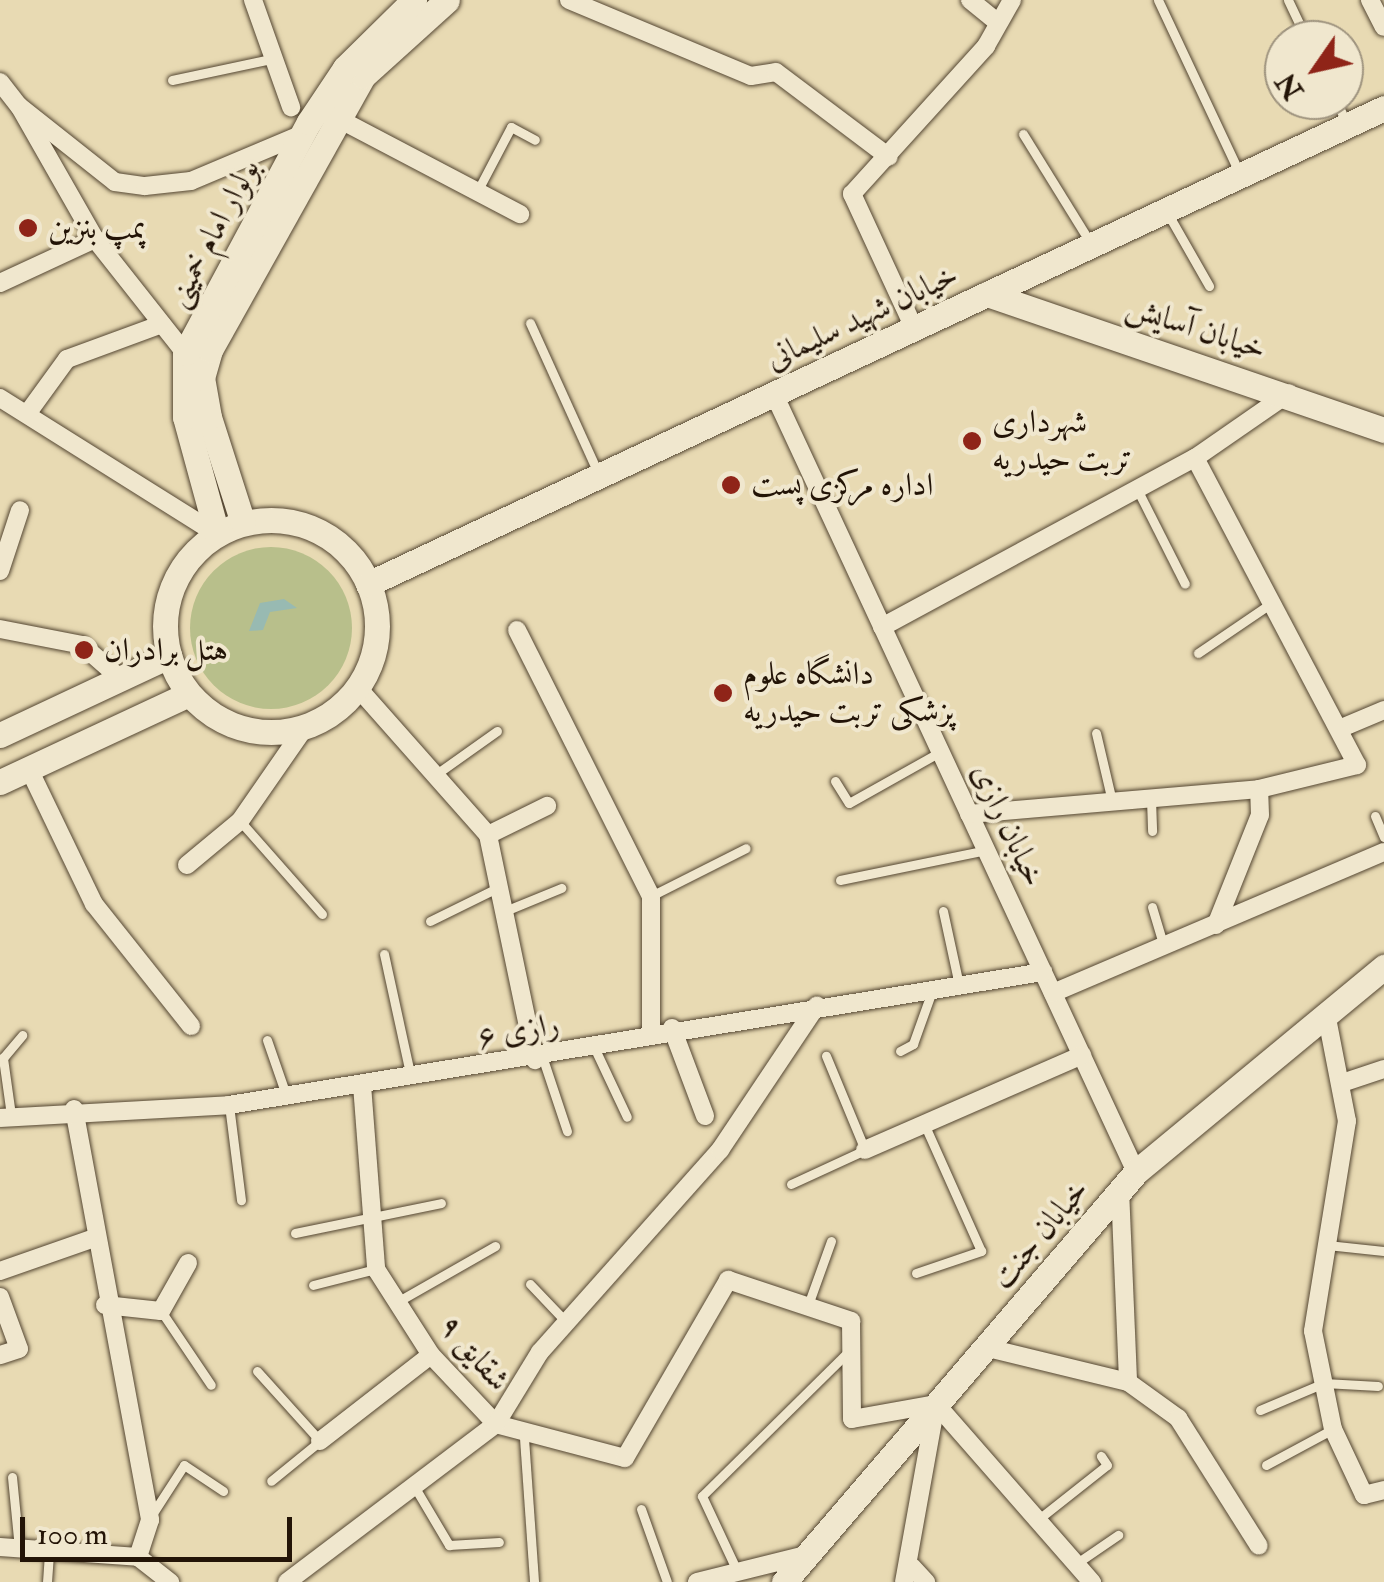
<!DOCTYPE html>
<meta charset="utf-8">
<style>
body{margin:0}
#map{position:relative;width:1384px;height:1582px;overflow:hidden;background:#e8dab3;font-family:"IM FELL Double Pica",Amiri,serif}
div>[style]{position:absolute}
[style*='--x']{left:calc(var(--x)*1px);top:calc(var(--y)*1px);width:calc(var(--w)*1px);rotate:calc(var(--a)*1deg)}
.green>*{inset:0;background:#b8bf8b}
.round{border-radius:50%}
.water>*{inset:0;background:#98bab2}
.roads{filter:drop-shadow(0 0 2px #544632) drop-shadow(0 0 2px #544632)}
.lane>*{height:9px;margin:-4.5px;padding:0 4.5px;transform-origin:4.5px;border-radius:4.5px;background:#f0e7ce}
.street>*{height:18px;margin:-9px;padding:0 9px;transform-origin:9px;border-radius:9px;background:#f0e7ce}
.secondary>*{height:25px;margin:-12.5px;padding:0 12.5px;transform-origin:12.5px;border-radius:12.5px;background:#f0e7ce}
.secondary>.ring{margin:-12.5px;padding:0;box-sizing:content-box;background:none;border:25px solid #f0e7ce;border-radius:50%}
.dots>*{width:28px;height:28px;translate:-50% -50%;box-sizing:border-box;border:5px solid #f0e7ce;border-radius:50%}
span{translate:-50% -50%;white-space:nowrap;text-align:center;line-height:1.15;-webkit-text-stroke:8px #f0e7ce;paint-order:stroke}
.poi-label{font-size:32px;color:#231407}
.left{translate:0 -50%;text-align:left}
.street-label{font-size:32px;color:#231407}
.north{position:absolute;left:1264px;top:20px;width:100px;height:100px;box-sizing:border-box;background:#f0e7ce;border:2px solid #9e937e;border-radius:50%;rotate:236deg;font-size:28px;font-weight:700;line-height:40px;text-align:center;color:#231407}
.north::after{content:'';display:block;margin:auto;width:35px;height:45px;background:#8f2418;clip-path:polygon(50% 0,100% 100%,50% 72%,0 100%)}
.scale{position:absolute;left:20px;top:1517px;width:272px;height:45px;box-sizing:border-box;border:5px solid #231407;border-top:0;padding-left:12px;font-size:30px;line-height:35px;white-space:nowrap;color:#231407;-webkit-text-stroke:8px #f0e7ce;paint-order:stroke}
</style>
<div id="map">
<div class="green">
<div class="round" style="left:190px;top:547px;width:162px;height:162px"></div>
</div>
<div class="water">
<div style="clip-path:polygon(284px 599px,297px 608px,270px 612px,263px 630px,249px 631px,260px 603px)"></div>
</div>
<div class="roads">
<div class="lane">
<div style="--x:1158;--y:0;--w:192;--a:64.8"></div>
<div style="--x:1288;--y:0;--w:44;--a:64.6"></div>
<div style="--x:172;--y:80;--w:101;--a:-12"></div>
<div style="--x:1336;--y:100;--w:24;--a:66"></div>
<div style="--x:1023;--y:134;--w:127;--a:58.2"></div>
<div style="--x:479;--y:188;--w:69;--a:-62.3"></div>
<div style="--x:511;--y:127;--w:27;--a:28"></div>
<div style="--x:1168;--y:214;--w:83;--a:60.3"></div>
<div style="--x:530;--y:323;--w:167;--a:65.6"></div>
<div style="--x:1137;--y:489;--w:106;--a:63.2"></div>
<div style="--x:1198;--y:653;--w:87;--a:-34.2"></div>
<div style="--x:1096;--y:733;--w:66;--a:76.8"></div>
<div style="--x:435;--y:775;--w:76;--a:-35.4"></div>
<div style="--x:835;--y:781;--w:26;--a:58"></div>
<div style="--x:849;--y:803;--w:104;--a:-29.3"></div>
<div style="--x:1151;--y:799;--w:32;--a:88"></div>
<div style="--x:1375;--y:816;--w:23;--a:67"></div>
<div style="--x:240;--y:821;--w:124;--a:48.6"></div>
<div style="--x:840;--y:880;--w:149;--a:-11.6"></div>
<div style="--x:651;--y:896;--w:106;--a:-26.8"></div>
<div style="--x:1152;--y:907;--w:42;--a:73.3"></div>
<div style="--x:505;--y:911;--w:61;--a:-22.3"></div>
<div style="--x:943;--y:911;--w:76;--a:77.8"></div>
<div style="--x:430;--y:921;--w:77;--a:-26.2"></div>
<div style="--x:384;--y:954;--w:127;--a:77.7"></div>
<div style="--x:267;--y:1040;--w:58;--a:70.9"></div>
<div style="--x:594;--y:1047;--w:77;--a:64.8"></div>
<div style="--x:900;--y:1051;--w:15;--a:-28"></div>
<div style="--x:913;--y:1044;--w:56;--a:-70.3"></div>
<div style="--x:543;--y:1059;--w:76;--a:71.6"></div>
<div style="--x:229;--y:1105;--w:96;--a:82.8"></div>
<div style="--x:11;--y:1115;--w:58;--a:-98"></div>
<div style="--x:3;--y:1058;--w:30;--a:-50"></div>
<div style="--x:791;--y:1184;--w:81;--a:-24.7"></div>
<div style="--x:865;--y:1150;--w:102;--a:-112.5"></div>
<div style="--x:295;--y:1233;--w:149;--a:-11.6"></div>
<div style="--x:1327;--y:1245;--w:57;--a:6"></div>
<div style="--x:916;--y:1273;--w:69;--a:-18.7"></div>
<div style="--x:981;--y:1251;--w:135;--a:-114.1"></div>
<div style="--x:530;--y:1284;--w:52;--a:46.5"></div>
<div style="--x:313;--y:1285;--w:65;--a:-14.3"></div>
<div style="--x:397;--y:1302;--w:113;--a:-29.7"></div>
<div style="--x:808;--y:1305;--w:68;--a:-70.2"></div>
<div style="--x:161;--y:1311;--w:89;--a:56"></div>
<div style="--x:257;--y:1371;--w:94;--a:48"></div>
<div style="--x:320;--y:1441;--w:63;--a:140.8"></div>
<div style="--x:1260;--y:1410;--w:69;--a:-22.9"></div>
<div style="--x:1324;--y:1383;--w:54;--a:3.2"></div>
<div style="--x:524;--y:1438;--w:144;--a:86"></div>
<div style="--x:1266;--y:1465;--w:76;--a:-28.2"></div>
<div style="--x:12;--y:1477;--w:71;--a:84.4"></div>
<div style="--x:414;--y:1486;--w:69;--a:59.3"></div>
<div style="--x:449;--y:1545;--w:50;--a:-3.4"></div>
<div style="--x:641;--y:1509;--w:77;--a:70.4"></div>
<div style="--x:153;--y:1513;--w:57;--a:-57.1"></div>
<div style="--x:184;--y:1465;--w:47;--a:33.7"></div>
<div style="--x:1040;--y:1518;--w:85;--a:-38.3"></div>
<div style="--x:1107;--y:1465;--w:11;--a:-124"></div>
<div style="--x:1077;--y:1563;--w:50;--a:-34.3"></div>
<div style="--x:738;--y:1573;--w:85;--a:-115.1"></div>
<div style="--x:702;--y:1496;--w:208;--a:-44.6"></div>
<div style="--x:47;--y:1582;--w:30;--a:-86"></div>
</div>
<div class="street">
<div style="--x:253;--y:0;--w:114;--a:70.4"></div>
<div style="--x:569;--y:0;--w:197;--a:22.7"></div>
<div style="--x:751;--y:76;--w:25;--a:-9"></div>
<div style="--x:776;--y:72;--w:141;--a:37"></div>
<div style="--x:970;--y:0;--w:35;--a:39"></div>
<div style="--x:1370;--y:0;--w:30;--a:63"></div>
<div style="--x:0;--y:82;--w:31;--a:52"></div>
<div style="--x:337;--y:118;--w:207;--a:27.7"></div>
<div style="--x:0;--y:283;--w:105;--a:-24.9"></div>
<div style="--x:914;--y:328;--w:148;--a:-114.8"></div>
<div style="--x:852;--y:194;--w:200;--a:-47.8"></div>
<div style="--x:986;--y:46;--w:53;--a:-60.5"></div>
<div style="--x:185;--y:353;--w:145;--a:-128.3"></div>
<div style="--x:95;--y:239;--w:153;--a:-119.7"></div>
<div style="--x:19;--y:106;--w:122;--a:38.4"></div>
<div style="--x:115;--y:182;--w:30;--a:8"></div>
<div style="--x:145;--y:186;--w:46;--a:-6.2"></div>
<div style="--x:191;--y:181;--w:121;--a:-22.9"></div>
<div style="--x:774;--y:394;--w:858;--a:65.05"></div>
<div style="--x:0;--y:398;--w:256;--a:32.1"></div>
<div style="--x:27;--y:414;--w:68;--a:-54"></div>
<div style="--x:67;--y:359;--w:101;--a:-20.2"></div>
<div style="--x:0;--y:571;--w:64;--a:-71.8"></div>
<div style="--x:882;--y:627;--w:356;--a:-28.4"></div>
<div style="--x:1195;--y:458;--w:114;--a:-34.7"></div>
<div style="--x:0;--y:629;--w:84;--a:11"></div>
<div style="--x:82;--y:645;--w:52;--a:41.1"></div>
<div style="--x:517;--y:630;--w:298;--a:63.3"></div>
<div style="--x:651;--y:896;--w:136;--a:90"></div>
<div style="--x:358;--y:688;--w:196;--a:48.5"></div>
<div style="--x:488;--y:835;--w:230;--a:78.2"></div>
<div style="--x:1339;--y:729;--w:49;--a:-22.9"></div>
<div style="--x:29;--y:769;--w:150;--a:64.3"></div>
<div style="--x:94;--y:904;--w:156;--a:51.5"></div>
<div style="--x:969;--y:814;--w:291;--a:-4.9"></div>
<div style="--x:1259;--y:789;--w:101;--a:-13.8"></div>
<div style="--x:1357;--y:765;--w:347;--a:-117.8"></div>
<div style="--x:488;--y:835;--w:66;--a:-26.2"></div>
<div style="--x:187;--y:865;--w:69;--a:-39.7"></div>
<div style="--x:240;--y:821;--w:114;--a:-55.3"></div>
<div style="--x:1216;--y:925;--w:118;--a:-68.2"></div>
<div style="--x:1260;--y:815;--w:26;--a:-92"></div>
<div style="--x:1053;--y:993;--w:360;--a:-23.1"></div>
<div style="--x:1326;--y:1013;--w:110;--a:79"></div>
<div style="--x:1347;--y:1121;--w:213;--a:99.2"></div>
<div style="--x:1313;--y:1331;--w:100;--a:78.5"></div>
<div style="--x:1333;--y:1429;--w:73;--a:64.8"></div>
<div style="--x:1364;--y:1495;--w:21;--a:-14"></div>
<div style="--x:672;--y:1028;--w:94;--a:69.4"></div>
<div style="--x:1345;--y:1082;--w:41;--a:-18.4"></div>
<div style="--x:362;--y:1085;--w:185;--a:85.6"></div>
<div style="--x:376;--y:1269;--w:102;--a:57.4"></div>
<div style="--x:431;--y:1355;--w:95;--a:46.7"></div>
<div style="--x:496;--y:1424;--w:133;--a:14.8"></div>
<div style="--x:625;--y:1458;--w:206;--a:-59.9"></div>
<div style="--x:728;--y:1280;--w:130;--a:18.4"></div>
<div style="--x:851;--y:1321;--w:98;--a:89.4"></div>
<div style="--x:852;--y:1419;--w:85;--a:-10.1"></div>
<div style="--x:74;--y:1109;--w:418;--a:79.5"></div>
<div style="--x:150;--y:1520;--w:39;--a:108"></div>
<div style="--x:0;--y:1118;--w:229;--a:-3.2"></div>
<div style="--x:229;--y:1105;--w:825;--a:-9.28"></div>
<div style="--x:865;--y:1150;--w:237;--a:-23.6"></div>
<div style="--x:1120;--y:1189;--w:193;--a:87.6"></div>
<div style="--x:0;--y:1271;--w:100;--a:-19.3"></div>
<div style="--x:0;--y:1297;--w:55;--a:69.9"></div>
<div style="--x:19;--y:1349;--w:20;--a:162"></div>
<div style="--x:105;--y:1305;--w:56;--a:6.1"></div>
<div style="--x:161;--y:1311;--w:55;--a:-60.6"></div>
<div style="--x:988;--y:1348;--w:144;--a:13.7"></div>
<div style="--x:1128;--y:1382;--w:62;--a:35.8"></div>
<div style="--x:1178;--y:1418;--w:151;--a:57.7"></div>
<div style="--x:936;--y:1404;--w:237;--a:48.8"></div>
<div style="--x:320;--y:1441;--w:140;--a:-37.8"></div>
<div style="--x:0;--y:1547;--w:138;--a:4.1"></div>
<div style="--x:138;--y:1557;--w:41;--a:38"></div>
<div style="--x:912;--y:1567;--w:21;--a:47"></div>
<div style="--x:287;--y:1582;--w:262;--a:-37.1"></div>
<div style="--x:496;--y:1424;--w:84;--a:-58.6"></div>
<div style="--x:540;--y:1352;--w:271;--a:-48.3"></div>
<div style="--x:720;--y:1150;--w:174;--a:-56.2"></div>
<div style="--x:697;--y:1582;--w:111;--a:-14"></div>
<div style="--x:904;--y:1582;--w:180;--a:-79.8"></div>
</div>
<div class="secondary">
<div style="--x:987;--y:294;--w:420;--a:18.9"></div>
<div class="ring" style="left:165px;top:520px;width:187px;height:187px"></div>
<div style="--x:243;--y:523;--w:111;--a:-107.8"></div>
<div style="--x:209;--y:417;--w:40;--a:-100"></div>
<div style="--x:202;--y:378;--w:29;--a:-74"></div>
<div style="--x:210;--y:350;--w:314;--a:-60.8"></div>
<div style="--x:363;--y:76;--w:113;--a:-42.1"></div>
<div style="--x:217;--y:534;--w:121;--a:-105.3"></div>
<div style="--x:185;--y:417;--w:64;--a:-90"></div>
<div style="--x:185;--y:353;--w:262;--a:-61.8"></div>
<div style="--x:309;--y:122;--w:65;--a:-56.3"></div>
<div style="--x:345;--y:68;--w:97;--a:-44.6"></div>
<div style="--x:368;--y:584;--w:1122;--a:-25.1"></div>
<div style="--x:0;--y:735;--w:187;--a:-25.1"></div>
<div style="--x:0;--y:782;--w:208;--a:-25"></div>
<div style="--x:784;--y:1582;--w:540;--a:-49.35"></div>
<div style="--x:1136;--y:1172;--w:322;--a:-39.6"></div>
</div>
</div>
<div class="dots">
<div style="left:28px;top:228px;background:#8f2418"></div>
<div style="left:972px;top:441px;background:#8f2418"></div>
<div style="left:731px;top:485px;background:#8f2418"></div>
<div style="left:84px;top:650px;background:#8f2418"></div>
<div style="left:723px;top:693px;background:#8f2418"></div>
</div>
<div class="poi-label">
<span class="left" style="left:48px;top:228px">پمپ بنزین</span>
<span class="left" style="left:992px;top:441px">شهرداری<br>تربت حیدریه</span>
<span class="left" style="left:751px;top:485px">اداره مرکزی پست</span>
<span class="left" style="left:104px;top:650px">هتل برادران</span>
<span class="left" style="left:743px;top:693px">دانشگاه علوم<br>پزشکی تربت حیدریه</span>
</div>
<div class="street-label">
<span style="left:213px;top:233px;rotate:-62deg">بولوار امام خمینی</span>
<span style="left:862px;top:317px;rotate:-25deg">خیابان شهید سلیمانی</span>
<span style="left:1196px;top:328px;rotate:18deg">خیابان آسایش</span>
<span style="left:1008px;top:825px;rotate:65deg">خیابان رازی</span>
<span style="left:518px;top:1031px;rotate:-10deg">رازی ۶</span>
<span style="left:1040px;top:1234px;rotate:-50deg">خیابان جنت</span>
<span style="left:474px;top:1353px;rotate:49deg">شقایق ۹</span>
</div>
<div class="north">N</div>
<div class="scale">100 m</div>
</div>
